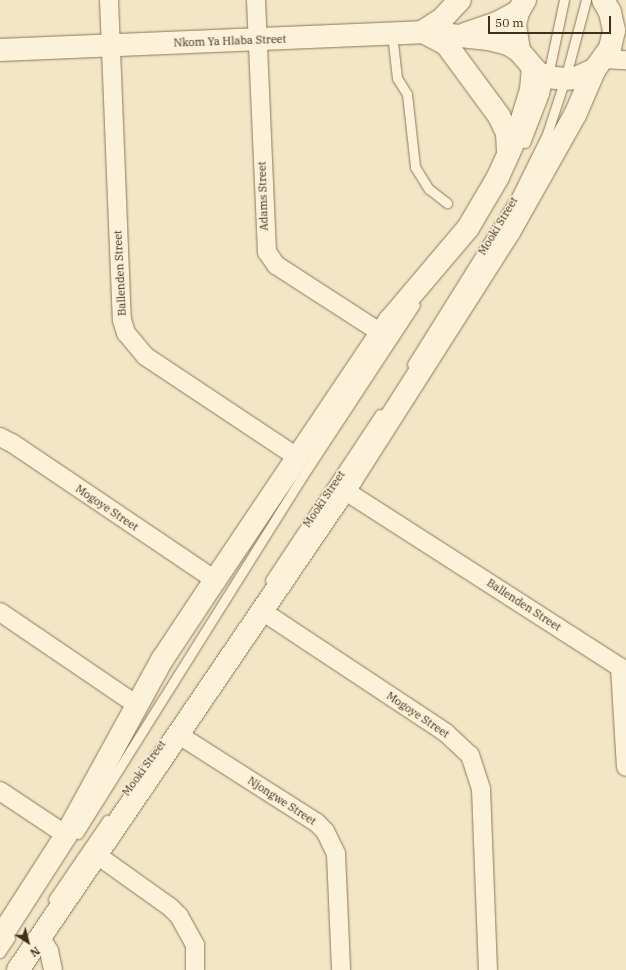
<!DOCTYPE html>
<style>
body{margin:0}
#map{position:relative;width:626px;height:970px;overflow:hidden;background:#f2e6c6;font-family:"IBM Plex Serif",serif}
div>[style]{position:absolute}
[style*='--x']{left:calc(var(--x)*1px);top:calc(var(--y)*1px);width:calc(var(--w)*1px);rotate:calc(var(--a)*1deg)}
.roads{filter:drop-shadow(0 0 1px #8f7759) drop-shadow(0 0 1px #8f7759)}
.lane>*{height:9px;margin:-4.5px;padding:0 4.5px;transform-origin:4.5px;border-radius:4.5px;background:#fcf2da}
.street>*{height:18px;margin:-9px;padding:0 9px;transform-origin:9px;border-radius:9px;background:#fcf2da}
.secondary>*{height:22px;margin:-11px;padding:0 11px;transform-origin:11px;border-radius:11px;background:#fcf2da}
span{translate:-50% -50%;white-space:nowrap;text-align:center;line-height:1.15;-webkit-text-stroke:3px #f9efd6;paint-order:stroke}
.street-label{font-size:11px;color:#3e2f1e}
.north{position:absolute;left:8px;top:922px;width:40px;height:40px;-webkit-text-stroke:3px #f9efd6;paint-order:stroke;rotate:144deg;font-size:11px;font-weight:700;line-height:16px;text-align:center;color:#3e2f1e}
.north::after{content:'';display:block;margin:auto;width:14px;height:18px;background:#3e2f1e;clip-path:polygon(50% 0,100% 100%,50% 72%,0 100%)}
.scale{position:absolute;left:488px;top:16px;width:123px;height:18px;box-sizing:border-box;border:2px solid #3e2f1e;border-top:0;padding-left:5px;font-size:12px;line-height:14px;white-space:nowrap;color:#3e2f1e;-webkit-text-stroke:3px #f9efd6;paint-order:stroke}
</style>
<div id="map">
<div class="roads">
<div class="lane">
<div style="--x:392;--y:34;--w:44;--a:83.5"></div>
<div style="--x:397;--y:78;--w:19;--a:58"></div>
<div style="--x:407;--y:94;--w:73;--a:83.7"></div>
<div style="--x:415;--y:167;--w:26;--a:58"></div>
<div style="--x:429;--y:189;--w:23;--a:38"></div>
<div style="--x:525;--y:143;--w:53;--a:-68.8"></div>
<div style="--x:544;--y:94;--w:96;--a:-78"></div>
<div style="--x:412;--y:364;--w:195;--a:-58"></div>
<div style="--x:515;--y:199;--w:72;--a:-63.8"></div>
<div style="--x:547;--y:134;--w:58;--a:-71.9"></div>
<div style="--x:565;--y:79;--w:82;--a:-75.1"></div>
<div style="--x:270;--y:580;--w:199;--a:-56.5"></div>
<div style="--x:78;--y:834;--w:418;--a:-57.9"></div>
<div style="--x:300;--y:480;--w:209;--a:-56.7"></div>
<div style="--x:53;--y:899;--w:96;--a:-55.6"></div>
<div style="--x:0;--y:953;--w:18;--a:-56"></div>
</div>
<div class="street">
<div style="--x:109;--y:0;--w:320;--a:87.7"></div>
<div style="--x:122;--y:320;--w:14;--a:73"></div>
<div style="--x:126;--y:333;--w:30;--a:50"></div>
<div style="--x:145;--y:356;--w:182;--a:33.6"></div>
<div style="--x:256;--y:0;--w:252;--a:87.5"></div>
<div style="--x:267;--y:252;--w:16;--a:55"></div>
<div style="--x:276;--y:265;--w:125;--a:32.9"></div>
<div style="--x:604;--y:59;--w:22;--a:3"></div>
<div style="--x:0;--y:437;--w:13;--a:27"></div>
<div style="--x:12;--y:443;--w:245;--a:34"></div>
<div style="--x:344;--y:490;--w:328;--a:32.7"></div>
<div style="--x:620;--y:667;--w:100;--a:86.6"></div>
<div style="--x:262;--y:611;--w:221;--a:33.5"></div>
<div style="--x:446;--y:733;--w:33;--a:43"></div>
<div style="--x:470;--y:755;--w:36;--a:72"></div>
<div style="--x:481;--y:789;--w:181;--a:87.8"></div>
<div style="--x:0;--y:612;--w:166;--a:34.2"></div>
<div style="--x:179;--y:735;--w:164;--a:32.5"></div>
<div style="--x:317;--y:823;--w:11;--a:45"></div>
<div style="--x:325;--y:831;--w:25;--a:64"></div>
<div style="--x:336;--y:854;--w:116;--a:87.5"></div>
<div style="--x:0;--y:791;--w:79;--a:33.7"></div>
<div style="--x:97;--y:855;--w:90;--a:35.5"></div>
<div style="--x:170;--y:907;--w:13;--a:45"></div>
<div style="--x:179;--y:916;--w:33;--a:61"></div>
<div style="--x:195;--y:945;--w:25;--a:90"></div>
<div style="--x:40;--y:937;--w:17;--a:57"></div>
<div style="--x:49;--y:951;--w:19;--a:78"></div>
</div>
<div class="secondary">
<div style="--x:525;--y:0;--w:14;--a:120"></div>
<div style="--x:518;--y:12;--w:13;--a:103"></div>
<div style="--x:515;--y:25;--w:26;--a:81"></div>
<div style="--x:519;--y:51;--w:28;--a:49"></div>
<div style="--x:537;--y:72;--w:11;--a:27"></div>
<div style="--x:547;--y:77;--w:18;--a:6"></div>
<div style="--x:565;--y:79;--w:11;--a:-5"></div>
<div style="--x:576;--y:78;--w:21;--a:-25"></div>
<div style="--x:595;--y:69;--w:26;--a:-54"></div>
<div style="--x:610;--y:48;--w:18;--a:-77"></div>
<div style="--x:614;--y:30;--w:18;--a:-103"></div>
<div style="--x:610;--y:12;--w:14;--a:-120"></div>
<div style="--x:422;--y:32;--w:24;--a:-33"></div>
<div style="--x:442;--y:19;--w:26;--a:-47"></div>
<div style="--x:427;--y:34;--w:21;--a:28"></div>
<div style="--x:446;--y:44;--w:89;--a:53.6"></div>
<div style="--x:499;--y:116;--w:19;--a:65"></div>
<div style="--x:507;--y:133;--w:21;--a:87"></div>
<div style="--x:465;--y:34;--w:34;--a:-19"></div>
<div style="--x:497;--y:23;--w:24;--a:-28"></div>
<div style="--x:0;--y:50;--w:422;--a:-2.4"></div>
<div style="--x:422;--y:32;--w:67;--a:6"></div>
<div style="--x:489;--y:39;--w:20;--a:15"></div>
<div style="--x:508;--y:44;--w:13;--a:32"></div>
<div style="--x:0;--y:938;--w:122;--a:-57.3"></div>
<div style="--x:66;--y:835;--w:200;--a:-61.3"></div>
<div style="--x:162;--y:660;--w:96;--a:-56.5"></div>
<div style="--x:215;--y:580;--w:313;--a:-56.1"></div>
<div style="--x:390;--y:320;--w:121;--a:-49.7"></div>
<div style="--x:468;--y:228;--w:59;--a:-59.5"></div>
<div style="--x:498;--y:177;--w:46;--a:-65.7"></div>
<div style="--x:517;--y:135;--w:47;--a:-72.7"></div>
<div style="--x:531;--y:90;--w:21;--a:-85"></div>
<div style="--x:18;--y:970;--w:592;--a:-55.8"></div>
<div style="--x:351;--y:480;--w:294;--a:-57.5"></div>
<div style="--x:509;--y:232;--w:134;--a:-60.6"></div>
<div style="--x:575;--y:115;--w:50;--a:-66.5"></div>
</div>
</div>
<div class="street-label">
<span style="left:230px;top:41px;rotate:-2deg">Nkom Ya Hlaba Street</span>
<span style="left:263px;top:196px;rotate:-92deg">Adams Street</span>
<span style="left:498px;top:226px;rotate:-59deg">Mooki Street</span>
<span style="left:120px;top:273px;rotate:-93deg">Ballenden Street</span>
<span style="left:324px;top:499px;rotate:-56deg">Mooki Street</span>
<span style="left:107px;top:508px;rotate:34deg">Mogoye Street</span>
<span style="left:524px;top:605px;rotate:33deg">Ballenden Street</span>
<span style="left:418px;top:715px;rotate:34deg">Mogoye Street</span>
<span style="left:144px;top:768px;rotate:-54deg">Mooki Street</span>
<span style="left:282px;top:801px;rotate:33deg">Njongwe Street</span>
</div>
<div class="north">N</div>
<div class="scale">50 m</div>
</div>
